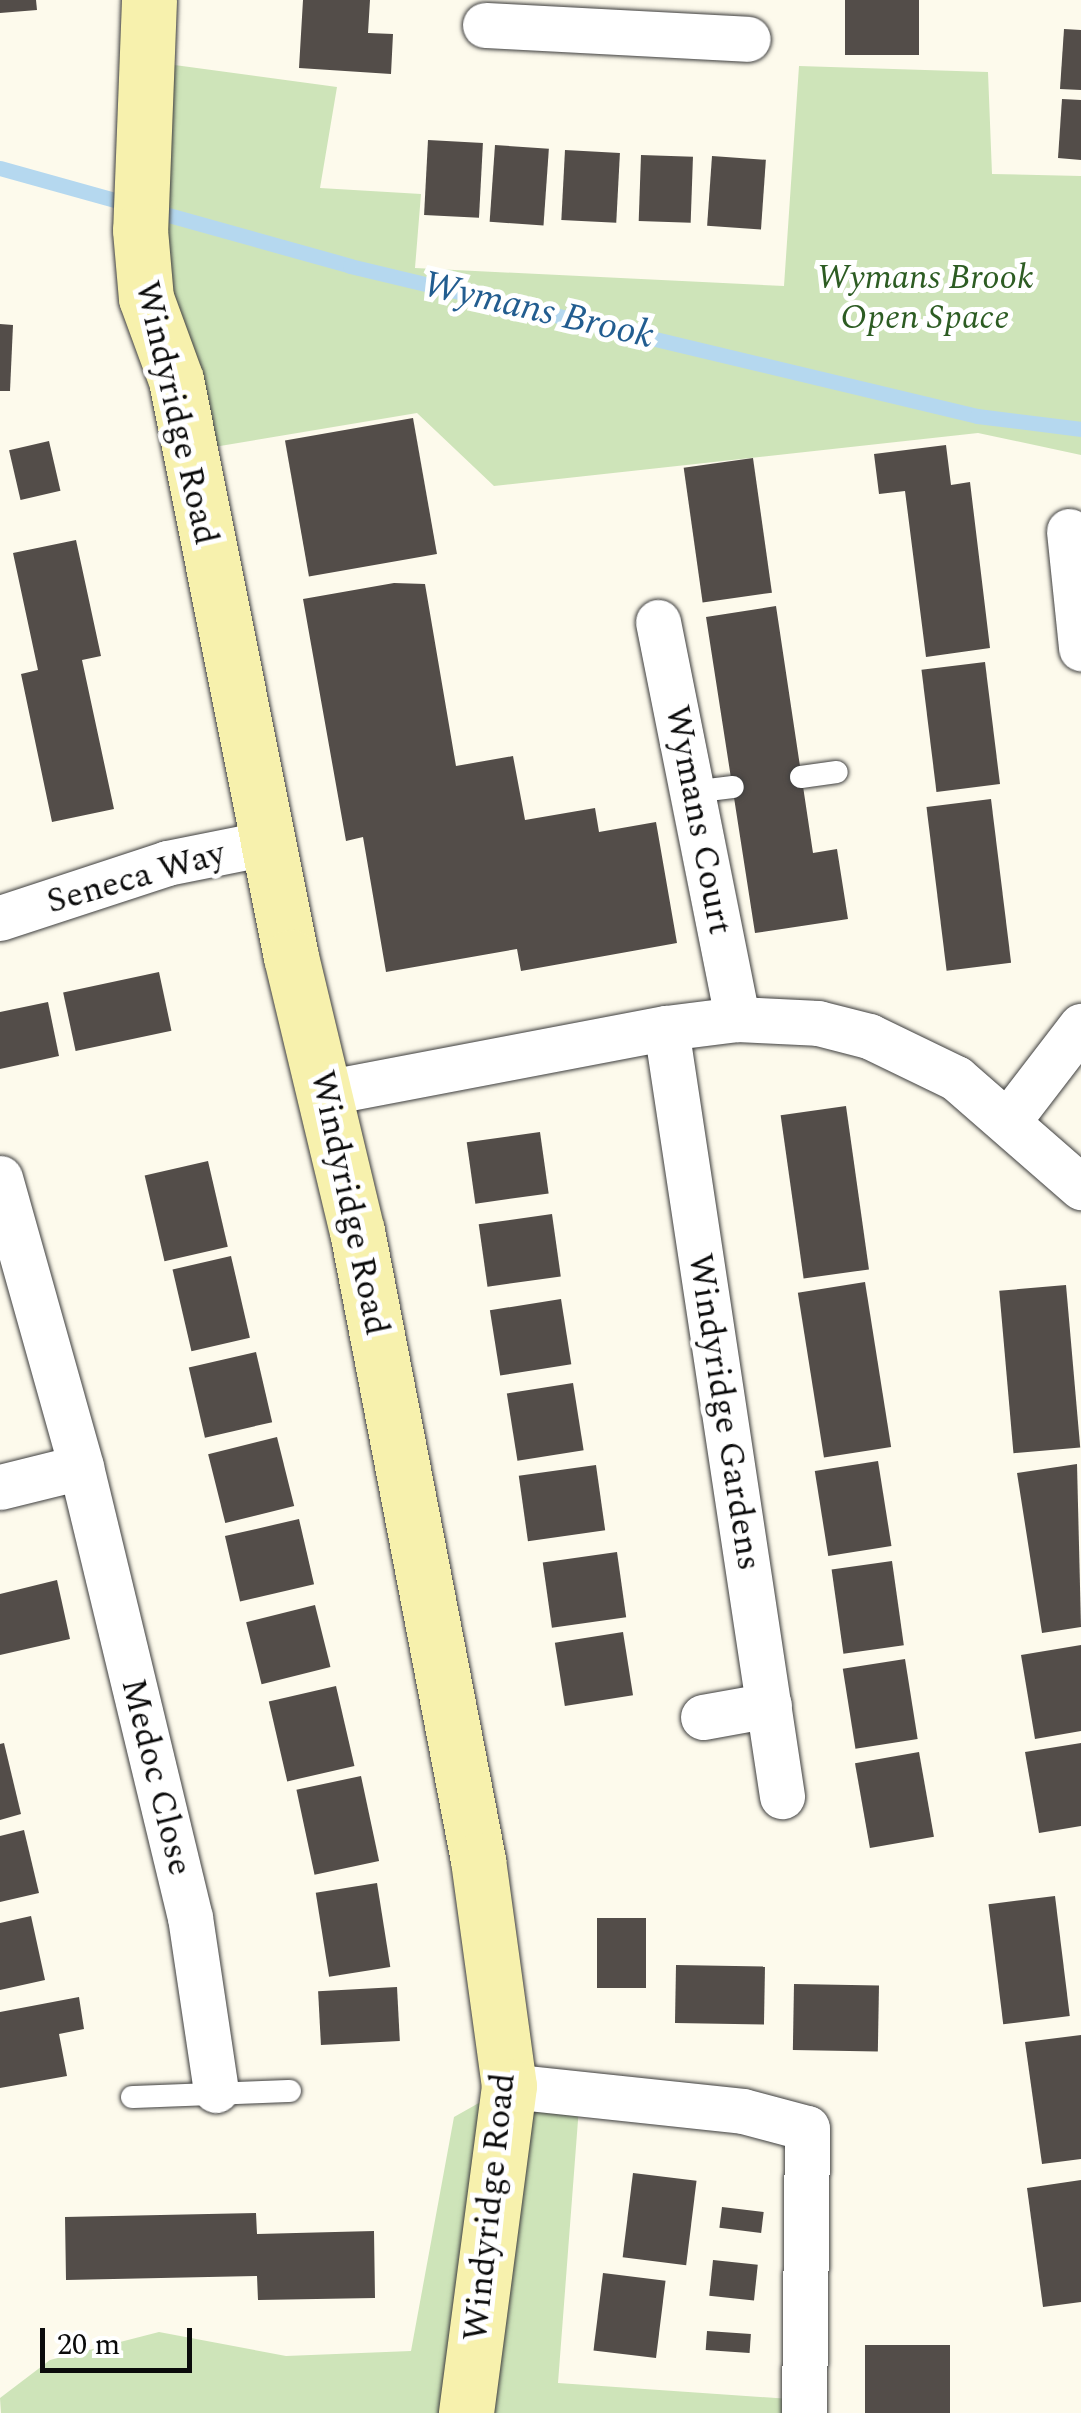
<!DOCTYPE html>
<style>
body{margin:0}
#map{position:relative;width:1081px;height:2413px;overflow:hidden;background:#fdfaec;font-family:Spectral,serif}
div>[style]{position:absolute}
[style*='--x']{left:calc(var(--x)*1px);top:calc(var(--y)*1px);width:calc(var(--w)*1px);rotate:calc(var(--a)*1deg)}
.green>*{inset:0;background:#cee4b9}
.stream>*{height:15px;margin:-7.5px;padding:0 7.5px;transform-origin:7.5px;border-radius:7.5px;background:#b5d8ef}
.building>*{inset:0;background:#534d49;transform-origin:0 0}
.roads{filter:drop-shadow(0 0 2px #3e3e3e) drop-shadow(0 0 2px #3e3e3e)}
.lane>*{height:22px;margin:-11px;padding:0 11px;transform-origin:11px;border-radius:11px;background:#fff}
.street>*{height:45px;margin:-22.5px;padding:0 22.5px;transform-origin:22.5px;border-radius:22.5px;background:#fff}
.secondary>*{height:55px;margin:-27.5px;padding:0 27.5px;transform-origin:27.5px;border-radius:27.5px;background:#f7f1ad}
span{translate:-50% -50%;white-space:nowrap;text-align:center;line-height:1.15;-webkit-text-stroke:10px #fff;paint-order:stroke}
.park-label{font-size:35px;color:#2d5c23;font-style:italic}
.street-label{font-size:35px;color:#0b0b0b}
.water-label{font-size:38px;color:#225d90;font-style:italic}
.scale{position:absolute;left:40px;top:2328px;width:152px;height:45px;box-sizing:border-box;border:5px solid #0b0b0b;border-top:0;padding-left:12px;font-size:30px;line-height:35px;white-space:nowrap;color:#0b0b0b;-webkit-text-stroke:8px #fff;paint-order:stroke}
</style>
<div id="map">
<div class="green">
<div style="clip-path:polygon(145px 61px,337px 87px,320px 188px,421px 194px,415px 268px,784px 286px,799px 66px,988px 72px,992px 174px,1081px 176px,1081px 455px,978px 433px,494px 486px,417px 413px,190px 451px)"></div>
<div style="clip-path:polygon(509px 2086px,580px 2094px,558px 2383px,804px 2400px,804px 2413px,1px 2413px,0 2398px,50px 2360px,159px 2332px,286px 2356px,411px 2351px,454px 2117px)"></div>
</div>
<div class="stream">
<div style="--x:0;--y:168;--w:363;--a:15.6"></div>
<div style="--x:350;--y:266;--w:645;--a:13.45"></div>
<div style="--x:977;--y:416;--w:105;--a:7.1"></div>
</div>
<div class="building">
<div style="clip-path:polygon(0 0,36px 0,37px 10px,0 13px)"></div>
<div style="clip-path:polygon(303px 0,370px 0,368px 33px,393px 34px,391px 74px,299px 68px)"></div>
<div style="left:845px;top:0;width:74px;height:55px"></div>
<div style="clip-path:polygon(1064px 29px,1081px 30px,1081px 90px,1060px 89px)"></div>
<div style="clip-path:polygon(1062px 99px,1081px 100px,1081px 160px,1058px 158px)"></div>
<div style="left:428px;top:140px;width:55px;height:75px;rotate:3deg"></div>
<div style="left:495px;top:145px;width:54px;height:77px;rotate:4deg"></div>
<div style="left:565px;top:150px;width:55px;height:70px;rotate:3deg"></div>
<div style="left:641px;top:155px;width:52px;height:66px;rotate:2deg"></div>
<div style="left:712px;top:156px;width:54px;height:70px;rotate:4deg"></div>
<div style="clip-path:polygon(0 324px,13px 325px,10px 391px,0 391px)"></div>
<div style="left:413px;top:418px;width:138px;height:130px;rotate:80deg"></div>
<div style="left:49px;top:441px;width:51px;height:41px;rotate:77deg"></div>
<div style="clip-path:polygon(946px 445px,951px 485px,970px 482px,990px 648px,926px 657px,905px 491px,879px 494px,874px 454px)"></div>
<div style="left:753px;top:458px;width:136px;height:70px;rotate:82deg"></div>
<div style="clip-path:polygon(76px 540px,101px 656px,82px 660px,114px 809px,52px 822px,21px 674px,38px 670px,13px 553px)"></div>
<div style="clip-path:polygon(394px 583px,425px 584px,456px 766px,513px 756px,525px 820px,595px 808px,599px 832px,656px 822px,677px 943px,521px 971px,517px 949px,386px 972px,363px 837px,346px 841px,303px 599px)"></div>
<div style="clip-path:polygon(776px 606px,813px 853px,837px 849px,848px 919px,755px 933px,706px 617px)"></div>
<div style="left:985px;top:662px;width:123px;height:64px;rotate:83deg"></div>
<div style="left:991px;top:799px;width:165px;height:65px;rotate:83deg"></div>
<div style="left:159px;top:972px;width:60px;height:98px;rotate:78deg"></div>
<div style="clip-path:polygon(48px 1002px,59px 1056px,0 1069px,0 1012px)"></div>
<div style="left:846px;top:1106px;width:165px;height:66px;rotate:82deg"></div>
<div style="left:540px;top:1132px;width:62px;height:74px;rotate:82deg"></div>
<div style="left:208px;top:1161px;width:88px;height:65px;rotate:77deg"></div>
<div style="left:552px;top:1214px;width:63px;height:74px;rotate:82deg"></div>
<div style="left:231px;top:1256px;width:84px;height:60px;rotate:77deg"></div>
<div style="left:865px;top:1282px;width:167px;height:68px;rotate:81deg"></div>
<div style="left:1066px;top:1285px;width:163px;height:67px;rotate:85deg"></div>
<div style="left:561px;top:1299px;width:66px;height:72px;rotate:81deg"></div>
<div style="left:256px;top:1352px;width:72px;height:69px;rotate:77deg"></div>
<div style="left:573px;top:1383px;width:68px;height:67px;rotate:81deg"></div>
<div style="left:277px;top:1437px;width:71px;height:71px;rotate:76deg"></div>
<div style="left:878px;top:1461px;width:86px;height:64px;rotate:81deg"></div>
<div style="clip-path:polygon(1077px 1464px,1081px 1627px,1042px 1633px,1017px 1473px)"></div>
<div style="left:596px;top:1465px;width:66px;height:78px;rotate:82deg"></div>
<div style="left:299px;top:1519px;width:67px;height:76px;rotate:77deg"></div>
<div style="left:617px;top:1552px;width:66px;height:75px;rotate:82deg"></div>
<div style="left:892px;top:1561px;width:85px;height:61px;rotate:82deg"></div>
<div style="clip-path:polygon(57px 1580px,70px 1639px,0 1655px,0 1594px)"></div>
<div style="left:315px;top:1605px;width:64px;height:71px;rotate:76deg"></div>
<div style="left:623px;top:1632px;width:64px;height:69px;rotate:81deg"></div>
<div style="clip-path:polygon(1081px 1645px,1081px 1731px,1035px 1739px,1021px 1655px)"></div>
<div style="left:905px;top:1659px;width:81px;height:63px;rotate:81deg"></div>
<div style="left:336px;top:1686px;width:82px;height:69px;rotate:77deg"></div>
<div style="clip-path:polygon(4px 1743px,21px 1814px,0 1820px,0 1744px)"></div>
<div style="clip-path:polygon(1081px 1743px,1081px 1826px,1039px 1833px,1025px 1752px)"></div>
<div style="left:919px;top:1752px;width:86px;height:65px;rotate:80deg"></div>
<div style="left:361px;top:1776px;width:87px;height:66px;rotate:78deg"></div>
<div style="clip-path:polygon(24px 1830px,39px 1893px,0 1902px,0 1836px)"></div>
<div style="left:377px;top:1883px;width:85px;height:62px;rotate:81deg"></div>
<div style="left:1055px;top:1896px;width:121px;height:67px;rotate:83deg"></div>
<div style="clip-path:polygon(31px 1916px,45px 1980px,0 1990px,0 1923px)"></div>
<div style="left:597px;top:1918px;width:49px;height:70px"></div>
<div style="left:676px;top:1965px;width:89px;height:58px;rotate:1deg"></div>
<div style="left:794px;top:1984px;width:85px;height:66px;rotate:1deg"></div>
<div style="left:397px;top:1987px;width:54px;height:79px;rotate:87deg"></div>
<div style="clip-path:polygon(79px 1997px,84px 2029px,59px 2034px,67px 2076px,0 2088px,0 2012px)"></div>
<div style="clip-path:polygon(1081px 2035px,1081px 2159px,1042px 2164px,1025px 2042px)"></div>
<div style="left:633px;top:2173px;width:64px;height:85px;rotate:7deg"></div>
<div style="clip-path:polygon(1081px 2180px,1081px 2302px,1043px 2307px,1027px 2188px)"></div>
<div style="left:722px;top:2207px;width:42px;height:21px;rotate:7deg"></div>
<div style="clip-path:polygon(256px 2213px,257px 2234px,374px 2231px,375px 2298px,258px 2300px,257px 2276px,66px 2280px,65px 2217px)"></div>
<div style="left:713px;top:2260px;width:45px;height:36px;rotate:6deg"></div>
<div style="left:603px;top:2273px;width:63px;height:78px;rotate:7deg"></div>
<div style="left:707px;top:2331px;width:44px;height:19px;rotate:4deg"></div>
<div style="left:865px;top:2345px;width:85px;height:68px"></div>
</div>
<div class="roads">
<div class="lane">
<div style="--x:801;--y:777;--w:36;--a:-8"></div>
<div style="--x:692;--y:792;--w:41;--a:-7"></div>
<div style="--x:132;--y:2097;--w:158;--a:-2.2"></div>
</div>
<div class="street">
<div style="--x:485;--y:25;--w:263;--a:3"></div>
<div style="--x:1069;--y:531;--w:118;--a:84.1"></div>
<div style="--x:658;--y:622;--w:405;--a:78.7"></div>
<div style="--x:0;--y:918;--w:176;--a:-18.2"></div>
<div style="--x:167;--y:863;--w:107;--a:-11.3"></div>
<div style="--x:666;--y:1028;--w:777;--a:81.41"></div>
<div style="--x:329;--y:1092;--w:343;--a:-10.8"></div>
<div style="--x:666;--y:1028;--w:72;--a:-7.2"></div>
<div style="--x:737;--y:1019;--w:81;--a:2.8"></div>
<div style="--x:818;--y:1023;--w:53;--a:14.3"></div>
<div style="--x:869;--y:1036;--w:97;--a:25.8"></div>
<div style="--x:956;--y:1078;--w:166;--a:41.1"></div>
<div style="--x:1008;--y:1121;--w:120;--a:-52.5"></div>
<div style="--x:0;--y:1178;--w:300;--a:74.3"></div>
<div style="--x:81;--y:1467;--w:463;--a:76.4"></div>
<div style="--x:190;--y:1917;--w:175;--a:81.5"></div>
<div style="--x:0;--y:1487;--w:83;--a:-13.9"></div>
<div style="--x:703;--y:1717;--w:67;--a:-10.3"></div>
<div style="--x:509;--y:2086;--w:235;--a:6.1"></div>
<div style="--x:743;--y:2111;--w:66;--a:14.9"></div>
<div style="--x:807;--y:2128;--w:285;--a:90.6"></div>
</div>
<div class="secondary">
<div style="--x:149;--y:0;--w:230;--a:92.2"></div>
<div style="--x:140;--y:230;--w:68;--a:85"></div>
<div style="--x:146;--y:298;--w:87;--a:69.9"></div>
<div style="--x:176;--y:380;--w:588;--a:78.73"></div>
<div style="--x:291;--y:957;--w:282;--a:76.5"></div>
<div style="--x:357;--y:1231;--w:641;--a:79.11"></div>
<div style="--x:478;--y:1860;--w:228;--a:82.2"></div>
<div style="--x:509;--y:2086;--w:330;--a:97.5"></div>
</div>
</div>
<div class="park-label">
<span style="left:925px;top:298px">Wymans Brook<br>Open Space</span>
</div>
<div class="street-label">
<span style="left:176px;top:413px;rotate:77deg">Windyridge Road</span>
<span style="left:698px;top:820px;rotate:79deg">Wymans Court</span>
<span style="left:136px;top:878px;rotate:-16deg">Seneca Way</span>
<span style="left:349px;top:1203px;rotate:78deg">Windyridge Road</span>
<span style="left:724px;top:1412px;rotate:81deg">Windyridge Gardens</span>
<span style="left:156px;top:1777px;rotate:76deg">Medoc Close</span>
<span style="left:490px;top:2207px;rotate:-84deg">Windyridge Road</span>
</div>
<div class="water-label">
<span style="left:538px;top:311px;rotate:13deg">Wymans Brook</span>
</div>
<div class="scale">20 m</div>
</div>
